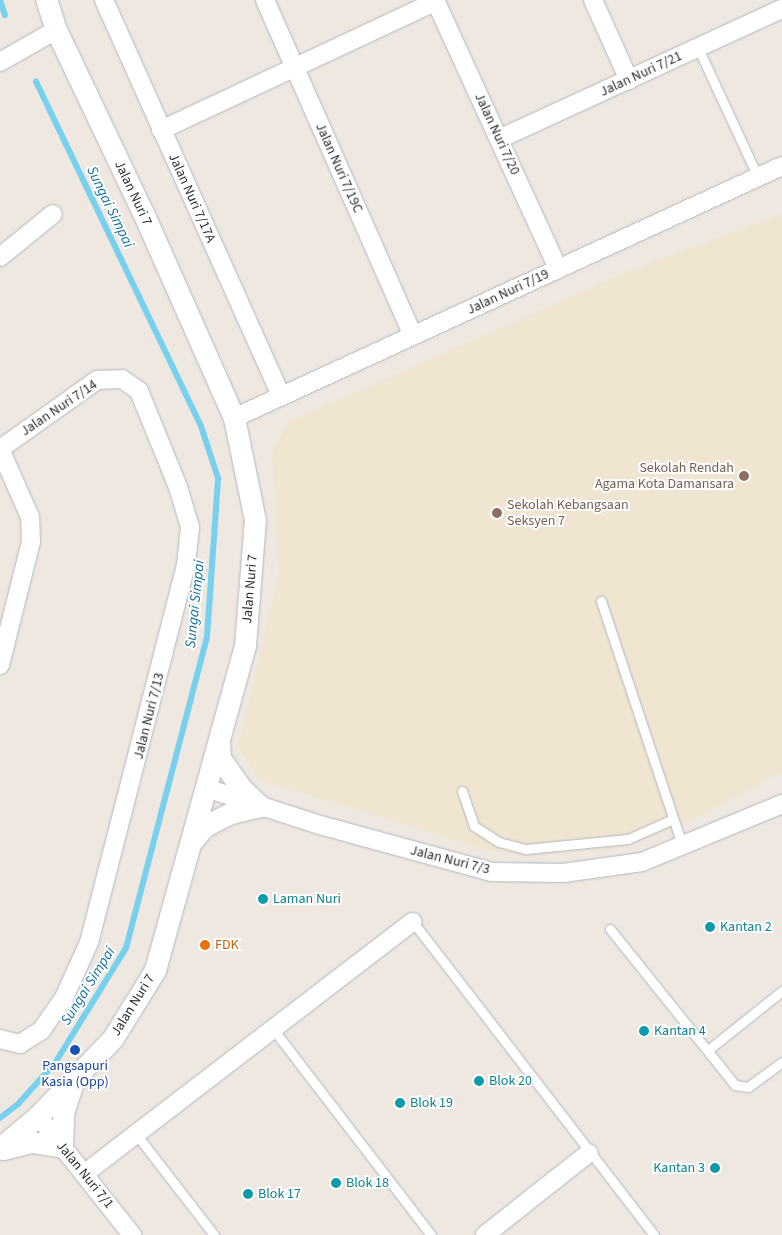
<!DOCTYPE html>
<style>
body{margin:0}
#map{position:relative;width:782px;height:1235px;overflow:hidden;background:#efe8e1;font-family:"Source Sans 3",sans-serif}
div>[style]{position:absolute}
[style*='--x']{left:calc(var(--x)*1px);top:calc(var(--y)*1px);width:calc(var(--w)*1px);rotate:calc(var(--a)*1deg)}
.education>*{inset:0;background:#efe5d1}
.stream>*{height:6px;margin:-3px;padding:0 3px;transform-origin:3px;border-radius:3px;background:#77d0ed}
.roads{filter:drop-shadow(0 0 1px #b4b7c0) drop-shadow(0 0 1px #b4b7c0)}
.service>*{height:9px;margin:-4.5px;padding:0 4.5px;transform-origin:4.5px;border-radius:4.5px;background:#fff}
.minor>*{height:18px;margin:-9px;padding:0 9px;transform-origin:9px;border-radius:9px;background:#fff}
.tertiary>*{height:21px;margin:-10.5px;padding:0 10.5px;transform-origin:10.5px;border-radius:10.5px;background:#fff}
.dots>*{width:14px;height:14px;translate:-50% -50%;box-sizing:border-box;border:2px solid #fff;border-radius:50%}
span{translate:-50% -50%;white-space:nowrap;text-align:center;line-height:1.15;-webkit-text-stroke:4px #fff;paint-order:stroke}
.street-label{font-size:14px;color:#2e2e2e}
.education-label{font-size:14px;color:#785e54}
.right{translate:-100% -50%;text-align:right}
.left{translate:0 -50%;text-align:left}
.culture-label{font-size:14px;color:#0d838f}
.food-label{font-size:14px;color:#c56008}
.transit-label{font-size:14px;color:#164399}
.water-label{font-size:15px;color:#10719f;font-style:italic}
</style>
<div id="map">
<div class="education">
<div style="clip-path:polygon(782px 214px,782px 771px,697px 818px,623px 848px,524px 856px,486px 850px,260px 780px,238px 746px,279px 573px,272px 453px,288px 422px,629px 271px)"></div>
</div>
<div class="stream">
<div style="--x:0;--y:0;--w:16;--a:72"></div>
<div style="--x:0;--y:1118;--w:23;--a:-38"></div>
<div style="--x:18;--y:1104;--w:55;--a:-47.9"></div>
<div style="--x:55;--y:1063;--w:135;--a:-58.3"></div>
<div style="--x:126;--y:948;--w:321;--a:-75.4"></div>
<div style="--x:207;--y:637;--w:159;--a:-86"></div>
<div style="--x:218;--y:478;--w:55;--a:-108.1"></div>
<div style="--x:201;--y:426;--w:382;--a:-115.6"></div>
</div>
<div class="roads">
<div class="service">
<div style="--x:698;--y:48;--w:142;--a:65.1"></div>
<div style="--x:601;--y:601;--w:257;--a:71.6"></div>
<div style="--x:462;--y:791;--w:37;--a:71"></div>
<div style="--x:474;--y:826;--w:30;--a:33"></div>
<div style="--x:499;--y:842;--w:28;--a:15"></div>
<div style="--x:526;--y:849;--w:102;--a:-5.6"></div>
<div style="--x:628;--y:839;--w:49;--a:-24"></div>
<div style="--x:413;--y:922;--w:395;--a:52.4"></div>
<div style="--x:610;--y:929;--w:200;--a:51.3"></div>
<div style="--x:735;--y:1085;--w:13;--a:9"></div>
<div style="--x:748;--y:1087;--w:42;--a:-36.3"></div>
<div style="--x:273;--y:1029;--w:260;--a:52.5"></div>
<div style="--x:708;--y:1050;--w:95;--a:-38.6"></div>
<div style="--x:136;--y:1134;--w:128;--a:52.3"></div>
</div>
<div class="minor">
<div style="--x:104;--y:0;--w:434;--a:65.9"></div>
<div style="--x:265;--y:0;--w:367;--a:66.2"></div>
<div style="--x:435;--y:0;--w:296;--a:65.4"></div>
<div style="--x:593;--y:0;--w:88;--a:65.8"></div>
<div style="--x:0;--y:62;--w:64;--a:-29.7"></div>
<div style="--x:161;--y:130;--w:304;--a:-25.1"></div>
<div style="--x:499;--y:139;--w:311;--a:-24.7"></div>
<div style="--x:0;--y:257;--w:68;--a:-39.1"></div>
<div style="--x:234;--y:418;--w:603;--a:-24.7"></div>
<div style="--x:0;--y:449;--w:119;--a:-35.4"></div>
<div style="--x:97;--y:380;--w:25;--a:-2"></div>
<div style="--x:122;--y:379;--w:21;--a:35"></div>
<div style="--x:139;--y:391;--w:104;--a:67.9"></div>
<div style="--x:178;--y:487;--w:42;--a:73.3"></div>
<div style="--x:190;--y:527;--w:38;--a:96"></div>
<div style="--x:186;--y:565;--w:387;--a:104.4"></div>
<div style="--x:90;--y:940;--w:64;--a:114.1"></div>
<div style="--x:64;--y:998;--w:39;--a:125"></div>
<div style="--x:42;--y:1030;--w:26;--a:148"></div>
<div style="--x:20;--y:1044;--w:21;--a:-166"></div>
<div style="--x:0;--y:665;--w:127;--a:-75.9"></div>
<div style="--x:31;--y:542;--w:25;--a:-92"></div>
<div style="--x:30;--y:517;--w:74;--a:-113.8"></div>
<div style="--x:206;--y:788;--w:120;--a:18"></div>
<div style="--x:320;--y:825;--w:178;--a:15.3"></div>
<div style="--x:492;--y:872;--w:71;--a:0.8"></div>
<div style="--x:563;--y:873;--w:80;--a:-7.9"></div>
<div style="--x:642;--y:862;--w:152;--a:-22.5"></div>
<div style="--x:38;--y:1116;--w:152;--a:51.7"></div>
<div style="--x:84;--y:1174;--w:414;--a:-37.5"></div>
<div style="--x:485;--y:1235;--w:132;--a:-38.3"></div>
</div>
<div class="tertiary">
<div style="--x:219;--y:742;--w:16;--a:86"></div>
<div style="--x:220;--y:758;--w:35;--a:55"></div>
<div style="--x:240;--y:787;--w:28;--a:44"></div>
<div style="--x:191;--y:842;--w:21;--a:-49"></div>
<div style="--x:205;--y:826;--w:29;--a:-27"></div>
<div style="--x:231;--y:813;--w:30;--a:-14"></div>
<div style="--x:0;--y:1148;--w:50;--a:-40.1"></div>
<div style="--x:38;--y:1116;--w:108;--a:-46.1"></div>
<div style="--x:113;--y:1038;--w:80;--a:-58.3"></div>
<div style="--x:155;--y:970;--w:336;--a:-74.5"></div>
<div style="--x:245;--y:646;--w:126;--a:-85.5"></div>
<div style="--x:255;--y:520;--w:104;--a:-101.6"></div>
<div style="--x:234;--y:418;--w:224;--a:-113.9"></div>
<div style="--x:143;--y:213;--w:203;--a:-115.4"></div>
<div style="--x:56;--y:30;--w:32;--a:-108"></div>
<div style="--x:3;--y:1149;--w:30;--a:-14"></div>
<div style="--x:32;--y:1142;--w:30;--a:9"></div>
<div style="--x:62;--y:1147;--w:34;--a:-88"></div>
<div style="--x:63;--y:1113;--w:29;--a:-72"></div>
</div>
</div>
<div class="dots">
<div style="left:744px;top:476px;background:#8d6e63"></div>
<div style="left:497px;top:513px;background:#8d6e63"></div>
<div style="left:263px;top:899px;background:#0f9aa8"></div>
<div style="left:710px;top:927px;background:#0f9aa8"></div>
<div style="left:205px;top:945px;background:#e8710a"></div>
<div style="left:644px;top:1031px;background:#0f9aa8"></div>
<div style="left:75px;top:1050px;background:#1a4fb4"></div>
<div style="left:479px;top:1081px;background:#0f9aa8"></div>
<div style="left:400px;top:1103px;background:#0f9aa8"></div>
<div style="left:715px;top:1168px;background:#0f9aa8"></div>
<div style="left:336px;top:1183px;background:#0f9aa8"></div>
<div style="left:248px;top:1194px;background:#0f9aa8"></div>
</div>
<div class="street-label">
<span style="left:641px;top:74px;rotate:-25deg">Jalan Nuri 7/21</span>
<span style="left:497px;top:134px;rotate:65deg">Jalan Nuri 7/20</span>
<span style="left:339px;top:168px;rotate:66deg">Jalan Nuri 7/19C</span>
<span style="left:133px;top:193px;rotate:65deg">Jalan Nuri 7</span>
<span style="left:192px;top:198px;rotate:66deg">Jalan Nuri 7/17A</span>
<span style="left:508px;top:292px;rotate:-25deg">Jalan Nuri 7/19</span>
<span style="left:59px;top:408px;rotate:-34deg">Jalan Nuri 7/14</span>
<span style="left:250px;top:589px;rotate:-85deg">Jalan Nuri 7</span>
<span style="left:149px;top:716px;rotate:-76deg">Jalan Nuri 7/13</span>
<span style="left:450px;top:860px;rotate:14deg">Jalan Nuri 7/3</span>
<span style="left:133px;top:1005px;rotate:-58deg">Jalan Nuri 7</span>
<span style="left:85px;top:1175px;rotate:51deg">Jalan Nuri 7/1</span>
</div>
<div class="education-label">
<span class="right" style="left:734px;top:476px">Sekolah Rendah<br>Agama Kota Damansara</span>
<span class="left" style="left:507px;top:513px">Sekolah Kebangsaan<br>Seksyen 7</span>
</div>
<div class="culture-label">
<span class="left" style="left:273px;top:899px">Laman Nuri</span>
<span class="left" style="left:720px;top:927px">Kantan 2</span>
<span class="left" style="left:654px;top:1031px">Kantan 4</span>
<span class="left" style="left:489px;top:1081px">Blok 20</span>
<span class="left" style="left:410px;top:1103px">Blok 19</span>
<span class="right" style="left:705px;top:1168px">Kantan 3</span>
<span class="left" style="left:346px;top:1183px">Blok 18</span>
<span class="left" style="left:258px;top:1194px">Blok 17</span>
</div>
<div class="food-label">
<span class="left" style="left:215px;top:945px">FDK</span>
</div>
<div class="transit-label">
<span style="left:75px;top:1074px">Pangsapuri<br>Kasia (Opp)</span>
</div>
<div class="water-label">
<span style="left:110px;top:207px;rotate:64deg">Sungai Simpai</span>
<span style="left:195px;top:604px;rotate:-84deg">Sungai Simpai</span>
<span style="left:88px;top:986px;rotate:-58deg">Sungai Simpai</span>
</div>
</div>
